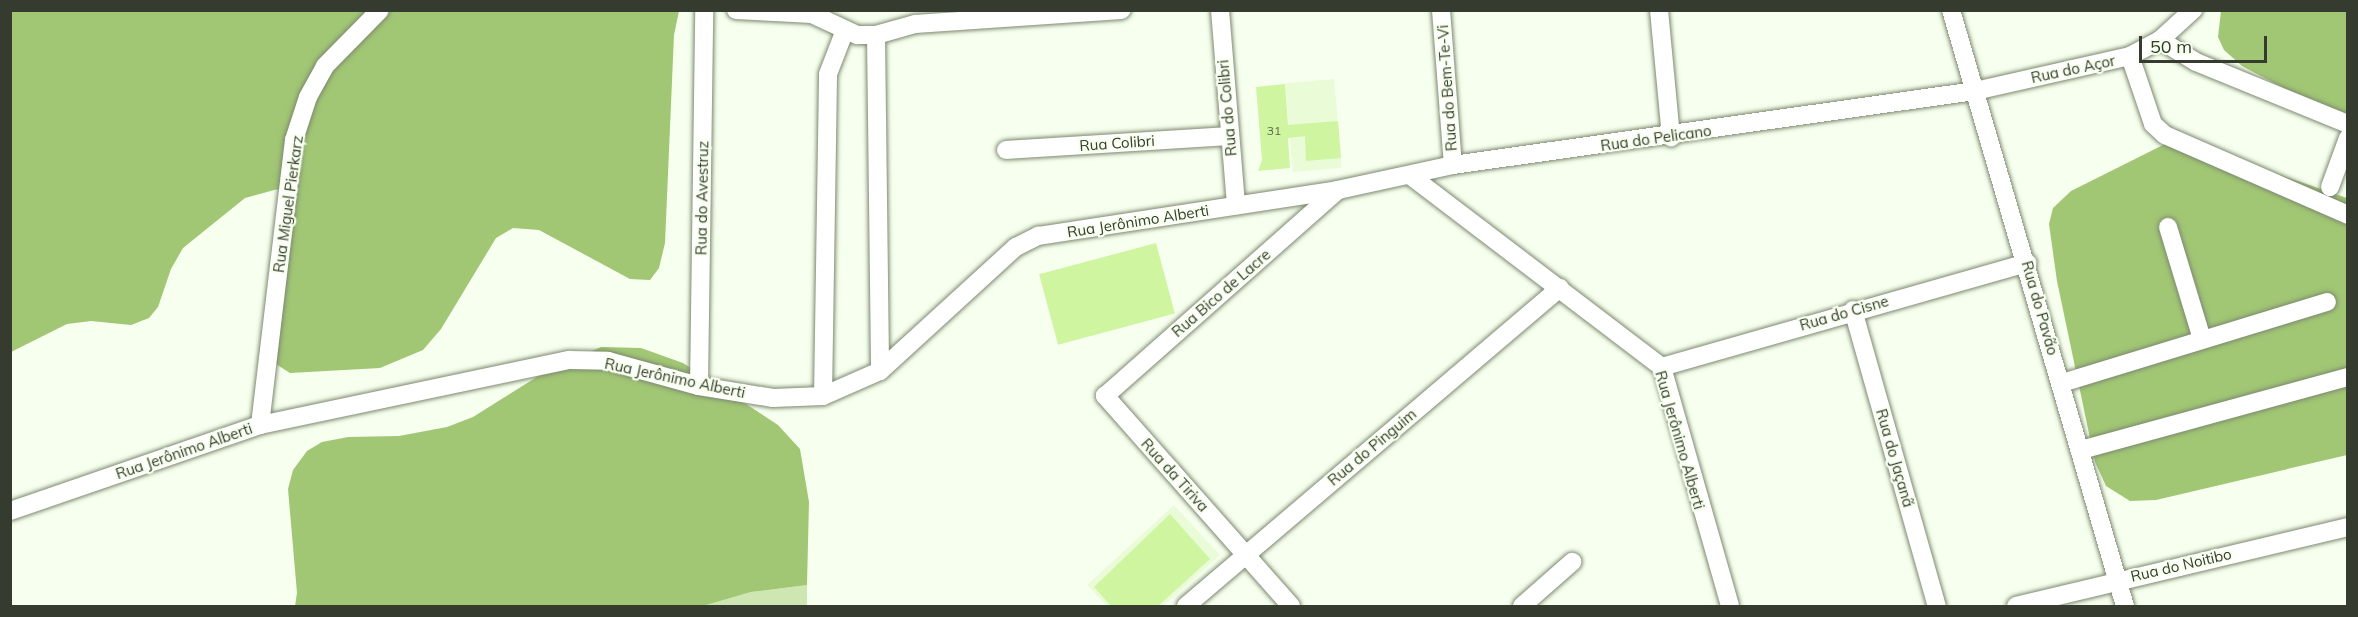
<!DOCTYPE html>
<meta charset="utf-8">
<style>
body{margin:0}
#map{position:relative;width:2358px;height:617px;overflow:hidden;background:#f7ffee;font-family:Mulish,sans-serif}
div>[style]{position:absolute}
[style*='--x']{left:calc(var(--x)*1px);top:calc(var(--y)*1px);width:calc(var(--w)*1px);rotate:calc(var(--a)*1deg)}
.built>*{inset:0;background:#eafbd8;transform-origin:0 0}
.green>*{inset:0;background:#cee7b2}
.forest>*{inset:0;background:#a1c674}
.building>*{inset:0;background:#cff5a1;transform-origin:0 0}
.roads{filter:drop-shadow(0 0 2px #7d8970) drop-shadow(0 0 2px #7d8970)}
.street>*{height:18px;margin:-9px;padding:0 9px;transform-origin:9px;border-radius:9px;background:#fff}
span{translate:-50% -50%;white-space:nowrap;text-align:center;line-height:1.15;-webkit-text-stroke:4.5px #f7ffee;paint-order:stroke}
.number-label{font-size:12px;color:#5c6a4c}
.number-label span{-webkit-text-stroke-width:0}
.street-label{font-size:15px;color:#363b30}
.frame{position:absolute;inset:0;border:12px solid #363b30;pointer-events:none}
.scale{position:absolute;left:2139px;top:36px;width:128px;height:27px;box-sizing:border-box;border:3px solid #363b30;border-top:0;padding-left:8px;font-size:18px;line-height:21px;white-space:nowrap;color:#363b30;-webkit-text-stroke:4px #f7ffee;paint-order:stroke}
</style>
<div id="map">
<div class="built">
<div style="left:1334px;top:79px;width:89px;height:49px;rotate:85deg"></div>
<div style="clip-path:polygon(1174px 505px,1220px 555px,1163px 606px,1107px 606px,1087px 585px)"></div>
</div>
<div class="green">
<div style="clip-path:polygon(807px 585px,807px 606px,703px 606px,751px 592px)"></div>
</div>
<div class="forest">
<div style="clip-path:polygon(11px 11px,679px 11px,674px 35px,665px 243px,659px 268px,650px 280px,630px 279px,539px 230px,513px 228px,496px 238px,441px 329px,423px 350px,380px 368px,290px 373px,268px 359px,285px 204px,278px 189px,245px 198px,183px 248px,171px 269px,158px 307px,149px 318px,131px 325px,91px 321px,67px 324px,11px 352px)"></div>
<div style="clip-path:polygon(2221px 11px,2347px 11px,2347px 122px,2242px 66px,2224px 50px,2218px 37px)"></div>
<div style="clip-path:polygon(2163px 145px,2193px 145px,2347px 198px,2347px 455px,2156px 500px,2130px 501px,2106px 486px,2095px 462px,2057px 281px,2049px 224px,2053px 208px,2071px 191px)"></div>
<div style="clip-path:polygon(601px 347px,641px 348px,683px 363px,778px 425px,800px 449px,809px 502px,807px 585px,751px 592px,703px 606px,295px 606px,297px 593px,288px 489px,293px 470px,307px 451px,322px 442px,348px 437px,399px 436px,447px 427px,473px 417px,548px 370px)"></div>
</div>
<div class="building">
<div style="clip-path:polygon(1285px 84px,1288px 125px,1338px 121px,1341px 158px,1306px 161px,1305px 136px,1288px 138px,1290px 168px,1258px 171px,1262px 160px,1256px 87px)"></div>
<div style="left:1156px;top:243px;width:73px;height:121px;rotate:75deg"></div>
<div style="clip-path:polygon(1170px 514px,1210px 559px,1158px 606px,1111px 606px,1094px 587px)"></div>
</div>
<div class="roads">
<div class="street">
<div style="--x:736;--y:10;--w:76;--a:3"></div>
<div style="--x:812;--y:14;--w:50;--a:25"></div>
<div style="--x:857;--y:35;--w:19;--a:0"></div>
<div style="--x:876;--y:35;--w:41;--a:-15.8"></div>
<div style="--x:915;--y:24;--w:207;--a:-3.9"></div>
<div style="--x:1220;--y:10;--w:196;--a:85.3"></div>
<div style="--x:1441;--y:10;--w:155;--a:85.6"></div>
<div style="--x:1659;--y:10;--w:128;--a:84.6"></div>
<div style="--x:1951;--y:10;--w:621;--a:73.73"></div>
<div style="--x:876;--y:35;--w:336;--a:89.3"></div>
<div style="--x:2160;--y:40;--w:42;--a:31.4"></div>
<div style="--x:2196;--y:62;--w:164;--a:22.2"></div>
<div style="--x:2130;--y:56;--w:72;--a:71.3"></div>
<div style="--x:2153;--y:124;--w:16;--a:43"></div>
<div style="--x:2165;--y:135;--w:200;--a:23.6"></div>
<div style="--x:1006;--y:150;--w:223;--a:-3.6"></div>
<div style="--x:1411;--y:176;--w:315;--a:37.3"></div>
<div style="--x:1662;--y:367;--w:248;--a:74.1"></div>
<div style="--x:2330;--y:187;--w:52;--a:-69.8"></div>
<div style="--x:2168;--y:227;--w:117;--a:73.1"></div>
<div style="--x:1853;--y:310;--w:308;--a:74.2"></div>
<div style="--x:1662;--y:367;--w:380;--a:-15.9"></div>
<div style="--x:2062;--y:383;--w:277;--a:-17"></div>
<div style="--x:699;--y:386;--w:376;--a:-89.2"></div>
<div style="--x:823;--y:396;--w:322;--a:-89.1"></div>
<div style="--x:828;--y:74;--w:47;--a:-68.9"></div>
<div style="--x:260;--y:425;--w:287;--a:-83.2"></div>
<div style="--x:294;--y:140;--w:45;--a:-72"></div>
<div style="--x:308;--y:97;--w:35;--a:-61"></div>
<div style="--x:325;--y:66;--w:78;--a:-45.5"></div>
<div style="--x:2081;--y:450;--w:277;--a:-15.3"></div>
<div style="--x:10;--y:511;--w:264;--a:-19"></div>
<div style="--x:260;--y:425;--w:316;--a:-11.9"></div>
<div style="--x:569;--y:360;--w:39;--a:1"></div>
<div style="--x:608;--y:361;--w:94;--a:15.4"></div>
<div style="--x:699;--y:386;--w:75;--a:9.2"></div>
<div style="--x:773;--y:398;--w:50;--a:-2.3"></div>
<div style="--x:823;--y:396;--w:62;--a:-23.7"></div>
<div style="--x:880;--y:371;--w:184;--a:-42.4"></div>
<div style="--x:1016;--y:247;--w:25;--a:-27"></div>
<div style="--x:1038;--y:236;--w:304;--a:-8.7"></div>
<div style="--x:1338;--y:190;--w:118;--a:-12.3"></div>
<div style="--x:1453;--y:165;--w:527;--a:-8.07"></div>
<div style="--x:1975;--y:91;--w:159;--a:-12.7"></div>
<div style="--x:2130;--y:56;--w:34;--a:-28"></div>
<div style="--x:2160;--y:40;--w:45;--a:-42.3"></div>
<div style="--x:1186;--y:606;--w:491;--a:-40.4"></div>
<div style="--x:1291;--y:606;--w:281;--a:-131.5"></div>
<div style="--x:1105;--y:396;--w:311;--a:-41.5"></div>
<div style="--x:1522;--y:606;--w:67;--a:-41.3"></div>
<div style="--x:2016;--y:606;--w:341;--a:-13.4"></div>
</div>
</div>
<div class="number-label">
<span style="left:1274px;top:131px">31</span>
</div>
<div class="street-label">
<span style="left:2073px;top:69px;rotate:-12deg">Rua do Açor</span>
<span style="left:1447px;top:88px;rotate:-94deg">Rua do Bem-Te-Vi</span>
<span style="left:1227px;top:108px;rotate:-95deg">Rua do Colibri</span>
<span style="left:1656px;top:138px;rotate:-8deg">Rua do Pelicano</span>
<span style="left:1117px;top:143px;rotate:-4deg">Rua Colibri</span>
<span style="left:702px;top:198px;rotate:-89deg">Rua do Avestruz</span>
<span style="left:288px;top:204px;rotate:-82deg">Rua Miguel Pierkarz</span>
<span style="left:1138px;top:221px;rotate:-9deg">Rua Jerônimo Alberti</span>
<span style="left:1221px;top:293px;rotate:-41deg">Rua Bico de Lacre</span>
<span style="left:2040px;top:308px;rotate:74deg">Rua do Pavão</span>
<span style="left:1844px;top:313px;rotate:-16deg">Rua do Cisne</span>
<span style="left:675px;top:378px;rotate:12deg">Rua Jerônimo Alberti</span>
<span style="left:1680px;top:440px;rotate:74deg">Rua Jerônimo Alberti</span>
<span style="left:1372px;top:447px;rotate:-40deg">Rua do Pinguim</span>
<span style="left:184px;top:451px;rotate:-19deg">Rua Jerônimo Alberti</span>
<span style="left:1895px;top:458px;rotate:74deg">Rua do Jaçanã</span>
<span style="left:1175px;top:475px;rotate:48deg">Rua da Tiriva</span>
<span style="left:2181px;top:565px;rotate:-13deg">Rua do Noitibo</span>
</div>
<div class="frame"></div>
<div class="scale">50 m</div>
</div>
